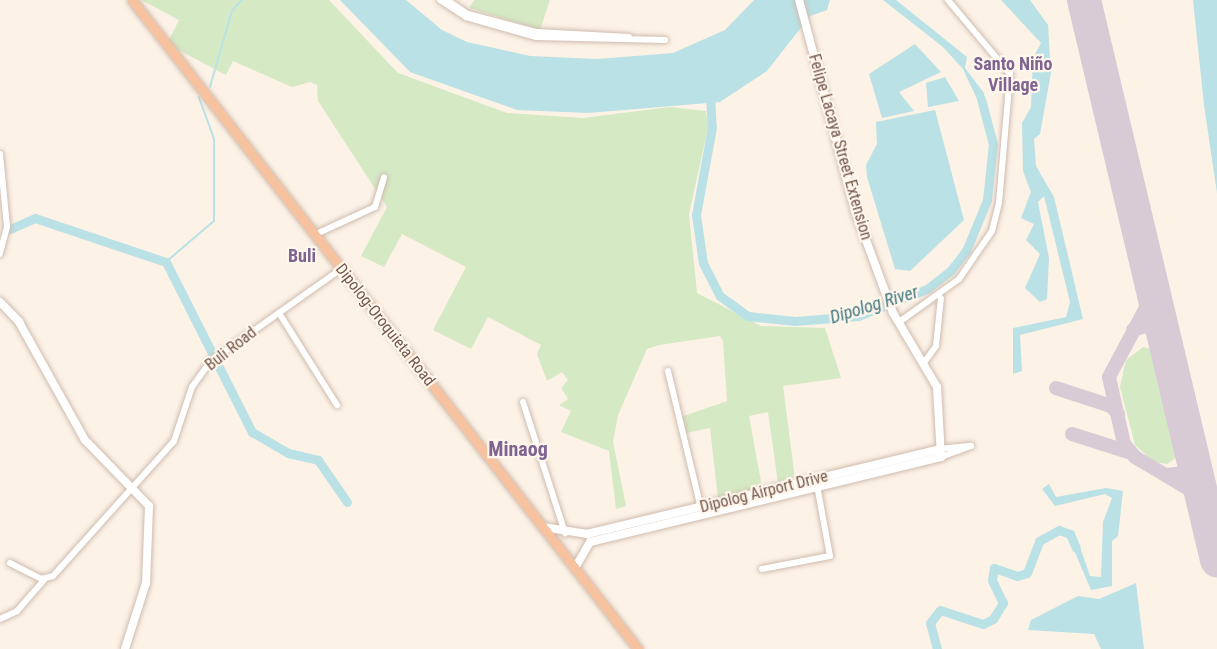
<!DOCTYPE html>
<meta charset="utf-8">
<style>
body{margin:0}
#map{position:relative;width:1217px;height:649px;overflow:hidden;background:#fcf2e6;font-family:"Roboto Condensed",sans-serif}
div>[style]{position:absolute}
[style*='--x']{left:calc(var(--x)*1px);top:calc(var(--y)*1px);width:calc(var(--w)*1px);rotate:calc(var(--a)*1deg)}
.green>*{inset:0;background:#d5e9c4}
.water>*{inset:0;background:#bae1e5}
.stream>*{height:1.5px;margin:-0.75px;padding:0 0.75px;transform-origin:0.75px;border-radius:0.75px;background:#bae1e5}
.river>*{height:9px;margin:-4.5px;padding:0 4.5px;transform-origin:4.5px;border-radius:4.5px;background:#bae1e5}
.taxiway>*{height:14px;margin:-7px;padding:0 7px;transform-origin:7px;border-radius:7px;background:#d8cbd6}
.runway>*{height:34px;margin:-17px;padding:0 17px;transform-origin:17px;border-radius:17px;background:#d8cbd6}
.roads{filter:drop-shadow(0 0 2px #cfbcaf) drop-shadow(0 0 2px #cfbcaf)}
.minor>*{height:6px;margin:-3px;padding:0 3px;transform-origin:3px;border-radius:3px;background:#fff}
.secondary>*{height:8px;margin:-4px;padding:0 4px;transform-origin:4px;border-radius:4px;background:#fff}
.trunk>*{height:9px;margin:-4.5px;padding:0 4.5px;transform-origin:4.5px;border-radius:4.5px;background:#f6c29f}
span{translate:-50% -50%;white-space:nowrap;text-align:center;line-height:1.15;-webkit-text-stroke:4.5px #fff6ec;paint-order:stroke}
.street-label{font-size:16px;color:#74584b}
.neighbourhood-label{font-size:18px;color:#7f6391;font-weight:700}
.water-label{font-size:18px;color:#427980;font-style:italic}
.quarter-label{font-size:20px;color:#7f6391;font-weight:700}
</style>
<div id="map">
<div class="green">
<div style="clip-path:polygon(141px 0,329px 0,398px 73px,507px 113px,583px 118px,670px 107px,706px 111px,708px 128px,689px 214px,697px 293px,761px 326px,825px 328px,841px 378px,783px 386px,795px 479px,778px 483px,768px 412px,749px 416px,762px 487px,718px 498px,710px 428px,686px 433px,681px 417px,727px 401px,723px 341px,720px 336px,659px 345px,647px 349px,618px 415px,613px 442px,626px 506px,616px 509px,609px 451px,561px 432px,571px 411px,559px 405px,568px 399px,561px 388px,568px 380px,562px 372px,547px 381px,537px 354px,541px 345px,488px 317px,471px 349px,433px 330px,466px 267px,402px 234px,384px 267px,361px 256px,387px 207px,318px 101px,317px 85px,310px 82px,292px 87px,233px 61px,226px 75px,167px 44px,179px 20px)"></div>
<div style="clip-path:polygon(474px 0,550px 0,540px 30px,469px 8px)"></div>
<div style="clip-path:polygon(1143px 347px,1151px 349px,1177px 457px,1167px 464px,1154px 462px,1135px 445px,1120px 387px,1126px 360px)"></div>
</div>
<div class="water">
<div style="clip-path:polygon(340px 0,406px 0,442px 30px,467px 42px,530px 56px,597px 59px,673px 53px,725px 30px,754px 0,830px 0,827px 10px,810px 16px,767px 71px,720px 102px,588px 113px,517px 110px,410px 72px)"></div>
<div style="clip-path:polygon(883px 0,896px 0,967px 57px,965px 68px,984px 93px,986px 108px,982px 110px,963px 69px,943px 47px)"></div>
<div style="clip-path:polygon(1001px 0,1030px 0,1048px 25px,1051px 73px,1040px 134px,1034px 139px,1036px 166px,1054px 197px,1083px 319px,1020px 335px,1022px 371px,1013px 374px,1013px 328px,1066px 317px,1070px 302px,1044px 196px,1038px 202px,1049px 258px,1047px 299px,1040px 302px,1025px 288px,1040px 254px,1026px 240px,1034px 224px,1021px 218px,1031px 192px,1023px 171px,1022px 123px,1031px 107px,1033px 58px,1041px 43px)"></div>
<div style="clip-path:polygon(1193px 0,1217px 0,1217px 193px,1204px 105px)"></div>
<div style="clip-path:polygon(915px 44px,941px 72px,899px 92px,914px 111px,882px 118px,869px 74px)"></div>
<div style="clip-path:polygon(945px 77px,959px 101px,928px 107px,926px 83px)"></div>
<div style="clip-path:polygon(935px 110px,964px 220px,910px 271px,895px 269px,867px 177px,866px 165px,877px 144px,876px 122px)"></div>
<div style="clip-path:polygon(1049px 484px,1056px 497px,1106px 488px,1123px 491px,1118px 536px,1112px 541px,1112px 586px,1091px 590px,1068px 536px,1079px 544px,1090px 576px,1101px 577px,1103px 522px,1112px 498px,1105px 494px,1055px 506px,1042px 489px)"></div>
<div style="clip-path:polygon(1136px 583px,1144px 649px,1101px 649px,1094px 634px,1028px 630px,1031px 620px,1078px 596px,1099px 599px)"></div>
</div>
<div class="stream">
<div style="--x:210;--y:87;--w:79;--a:-73.9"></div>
<div style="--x:232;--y:11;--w:15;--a:-48"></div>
<div style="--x:166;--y:262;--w:63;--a:-40.5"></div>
<div style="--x:214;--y:221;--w:82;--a:-90"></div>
<div style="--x:214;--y:139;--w:44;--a:-110.1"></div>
</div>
<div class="river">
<div style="--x:710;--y:94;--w:33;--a:87"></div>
<div style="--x:712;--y:127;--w:89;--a:100.3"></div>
<div style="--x:696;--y:215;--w:49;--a:81.7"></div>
<div style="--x:703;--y:263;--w:37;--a:63"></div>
<div style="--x:720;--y:296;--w:34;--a:36"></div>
<div style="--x:748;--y:316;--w:47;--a:6.1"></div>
<div style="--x:795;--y:321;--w:63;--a:-4.5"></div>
<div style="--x:858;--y:316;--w:74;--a:-21.4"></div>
<div style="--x:927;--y:289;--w:31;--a:-38"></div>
<div style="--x:951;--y:270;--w:24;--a:-52"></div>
<div style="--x:966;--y:251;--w:55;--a:-67.6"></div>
<div style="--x:987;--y:200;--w:56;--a:-83.9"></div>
<div style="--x:993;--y:144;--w:47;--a:-104.9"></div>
<div style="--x:10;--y:229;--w:27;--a:-24"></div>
<div style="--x:35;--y:218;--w:138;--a:18.6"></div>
<div style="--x:166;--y:262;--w:191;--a:63.2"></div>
<div style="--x:252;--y:432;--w:42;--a:30.3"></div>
<div style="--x:288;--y:453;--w:31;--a:13"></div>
<div style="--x:318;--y:460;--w:51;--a:55.4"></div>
<div style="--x:937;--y:649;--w:27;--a:-105"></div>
<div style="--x:930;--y:623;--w:16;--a:-52"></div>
<div style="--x:940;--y:610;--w:45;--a:18"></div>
<div style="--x:983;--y:624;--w:11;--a:-27"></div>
<div style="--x:993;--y:619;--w:19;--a:-58"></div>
<div style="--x:1003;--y:603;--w:25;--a:-116"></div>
<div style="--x:992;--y:580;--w:12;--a:-81"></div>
<div style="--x:994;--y:568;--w:24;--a:19"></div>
<div style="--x:1017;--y:576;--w:10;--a:-17"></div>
<div style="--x:1027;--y:573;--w:34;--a:-69"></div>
<div style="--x:1039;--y:541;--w:23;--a:-29"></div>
<div style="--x:1059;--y:530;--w:12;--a:20"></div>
<div style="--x:1070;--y:534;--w:15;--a:67"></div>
</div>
<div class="taxiway">
<div style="--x:1152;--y:285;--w:17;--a:100"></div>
<div style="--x:1149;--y:302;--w:85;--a:118.1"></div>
<div style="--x:1109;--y:377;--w:69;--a:77.4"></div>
<div style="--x:1124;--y:444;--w:17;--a:50"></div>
<div style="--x:1135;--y:457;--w:66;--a:30.8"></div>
<div style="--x:1192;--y:491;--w:19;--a:51"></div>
<div style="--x:1133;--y:330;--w:16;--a:-18"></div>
<div style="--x:1148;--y:325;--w:17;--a:28"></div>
<div style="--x:1056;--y:388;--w:58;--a:18.1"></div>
<div style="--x:1111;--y:406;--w:11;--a:49"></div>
<div style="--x:1072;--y:434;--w:59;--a:17.8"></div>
<div style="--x:1167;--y:475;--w:17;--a:-7"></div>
<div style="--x:1184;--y:473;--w:18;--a:-61"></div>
</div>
<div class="runway">
<div style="--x:1084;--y:0;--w:576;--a:76.64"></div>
</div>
<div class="roads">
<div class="minor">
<div style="--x:440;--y:0;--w:31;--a:33"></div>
<div style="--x:466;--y:17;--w:73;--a:15.9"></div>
<div style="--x:536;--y:37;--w:129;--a:1.3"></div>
<div style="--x:447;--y:0;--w:25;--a:34"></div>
<div style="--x:468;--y:14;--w:70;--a:14.8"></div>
<div style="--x:536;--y:32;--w:93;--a:3.1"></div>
<div style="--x:0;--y:154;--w:73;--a:84.5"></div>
<div style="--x:7;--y:227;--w:28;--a:105"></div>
<div style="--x:314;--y:235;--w:67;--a:-24.7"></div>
<div style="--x:375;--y:207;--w:31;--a:-73"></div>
<div style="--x:279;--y:313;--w:109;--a:57.8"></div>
<div style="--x:902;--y:320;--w:70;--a:-35.7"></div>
<div style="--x:959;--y:279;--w:58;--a:-55.5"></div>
<div style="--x:992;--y:231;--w:29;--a:-76"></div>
<div style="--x:999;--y:203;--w:129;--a:-85.1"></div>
<div style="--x:1010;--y:74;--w:97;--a:-130"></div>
<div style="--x:923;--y:364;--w:22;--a:-54"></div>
<div style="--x:936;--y:346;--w:48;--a:-84.1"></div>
<div style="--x:668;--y:371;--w:141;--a:76.5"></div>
<div style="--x:523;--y:402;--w:138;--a:72.2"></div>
<div style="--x:940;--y:449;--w:31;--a:-6"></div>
<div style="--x:941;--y:457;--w:32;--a:-20"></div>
<div style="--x:10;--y:563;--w:35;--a:27"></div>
<div style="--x:41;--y:579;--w:12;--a:-14"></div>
<div style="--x:53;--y:576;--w:181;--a:-48.1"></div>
<div style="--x:174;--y:441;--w:57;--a:-71.6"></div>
<div style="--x:192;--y:387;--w:32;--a:-54"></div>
<div style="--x:211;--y:361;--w:159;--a:-35.3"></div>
<div style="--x:762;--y:569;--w:69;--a:-10.8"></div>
<div style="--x:830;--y:556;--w:72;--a:-100.4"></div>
<div style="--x:0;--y:619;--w:19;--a:-25"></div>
<div style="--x:17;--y:611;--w:41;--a:-48.9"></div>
</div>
<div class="secondary">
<div style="--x:0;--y:302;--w:28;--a:46"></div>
<div style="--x:19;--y:322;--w:135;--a:60.8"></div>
<div style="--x:85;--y:440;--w:92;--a:45.9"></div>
<div style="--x:149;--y:506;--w:77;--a:92.2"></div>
<div style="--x:146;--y:583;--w:69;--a:107.7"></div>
<div style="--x:543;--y:527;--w:45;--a:9"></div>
<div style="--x:587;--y:534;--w:363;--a:-13.5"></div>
<div style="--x:575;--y:568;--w:30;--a:-60"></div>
<div style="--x:590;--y:542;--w:361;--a:-13.6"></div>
<div style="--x:941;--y:457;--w:70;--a:-93.3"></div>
<div style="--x:937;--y:387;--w:86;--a:-120.7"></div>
<div style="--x:893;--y:313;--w:110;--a:-110.3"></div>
<div style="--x:855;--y:210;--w:217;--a:-104.9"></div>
</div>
<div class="trunk">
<div style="--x:132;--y:0;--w:823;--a:52.06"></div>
</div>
</div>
<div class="street-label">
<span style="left:840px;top:147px;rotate:74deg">Felipe Lacaya Street Extension</span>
<span style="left:385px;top:325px;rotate:52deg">Dipolog-Oroquieta Road</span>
<span style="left:231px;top:349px;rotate:-38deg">Buli Road</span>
<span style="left:764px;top:492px;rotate:-14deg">Dipolog Airport Drive</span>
</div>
<div class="neighbourhood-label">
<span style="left:1013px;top:75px">Santo Niño<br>Village</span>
<span style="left:302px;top:256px">Buli</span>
</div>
<div class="water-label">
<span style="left:874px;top:305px;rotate:-17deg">Dipolog River</span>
</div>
<div class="quarter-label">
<span style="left:518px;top:449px">Minaog</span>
</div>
</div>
